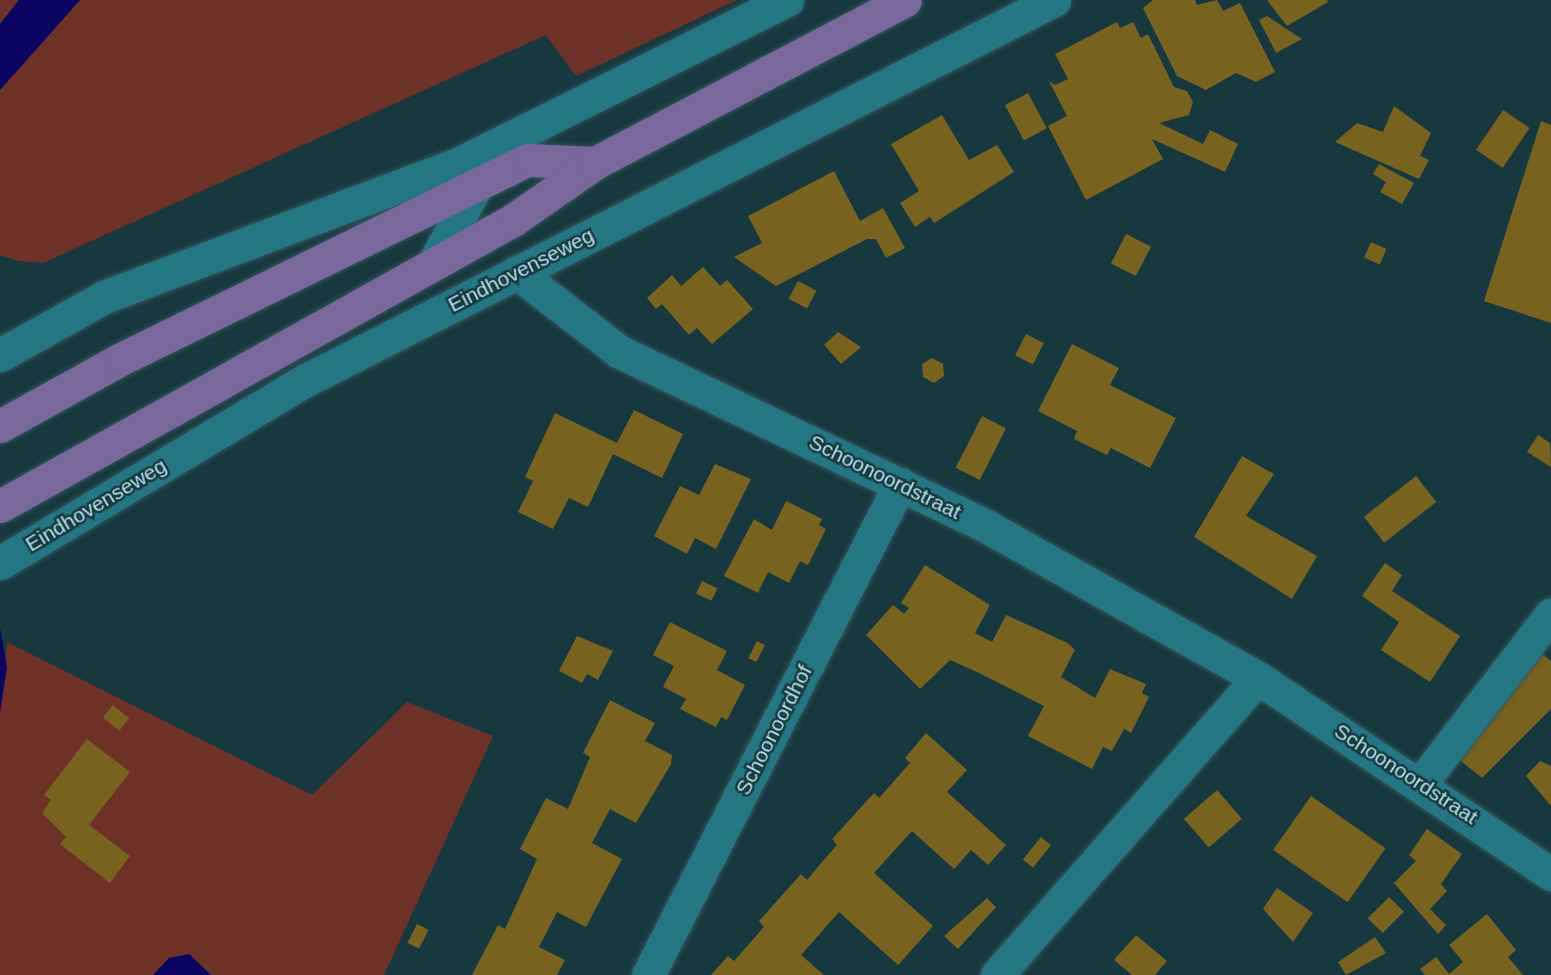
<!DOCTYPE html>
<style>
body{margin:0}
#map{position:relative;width:1551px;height:975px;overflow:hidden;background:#17383e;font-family:Helvetica,sans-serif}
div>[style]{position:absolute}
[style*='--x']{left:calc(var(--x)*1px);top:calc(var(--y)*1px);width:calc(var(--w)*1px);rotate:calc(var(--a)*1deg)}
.green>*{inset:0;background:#6e3128}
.water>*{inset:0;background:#0c0461}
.building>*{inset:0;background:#786220;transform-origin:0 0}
.roads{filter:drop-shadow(0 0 2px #33565c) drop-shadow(0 0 2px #33565c)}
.minor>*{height:33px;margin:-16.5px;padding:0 16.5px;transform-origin:16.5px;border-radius:16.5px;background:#247683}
.major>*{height:33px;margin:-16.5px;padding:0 16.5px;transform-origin:16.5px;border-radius:16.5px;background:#7a679c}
span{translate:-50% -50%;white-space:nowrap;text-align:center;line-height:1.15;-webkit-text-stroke:5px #17383e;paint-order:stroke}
.street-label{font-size:21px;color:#b5e3ec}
</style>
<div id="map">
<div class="green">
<div style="clip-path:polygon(0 0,19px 0,0 24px)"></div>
<div style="clip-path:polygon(80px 0,737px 0,576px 76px,546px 35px,43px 263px,19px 261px,0 255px,0 90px)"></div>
<div style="clip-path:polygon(7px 642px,312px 795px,407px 702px,493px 736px,384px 975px,211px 975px,189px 954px,169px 958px,153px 975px,0 975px,0 712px)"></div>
</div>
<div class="water">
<div style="clip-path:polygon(19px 0,80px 0,0 90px,0 24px)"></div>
<div style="clip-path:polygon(0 628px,7px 667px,0 712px)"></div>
<div style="clip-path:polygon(189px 954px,211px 975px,153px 975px,169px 958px)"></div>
</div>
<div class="building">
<div style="clip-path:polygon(1153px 0,1195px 0,1197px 5px,1217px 0,1223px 11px,1240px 3px,1275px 72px,1256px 82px,1236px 73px,1206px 90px,1177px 76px,1143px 8px)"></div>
<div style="clip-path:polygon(1267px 0,1327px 0,1328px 2px,1287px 26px)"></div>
<div style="clip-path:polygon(1267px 16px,1302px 39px,1276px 53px,1259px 20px)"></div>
<div style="clip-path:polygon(1117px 22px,1120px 28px,1133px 22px,1141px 38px,1148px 34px,1174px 87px,1187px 91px,1193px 102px,1189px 115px,1159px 123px,1203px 144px,1210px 130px,1238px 144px,1225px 172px,1152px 139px,1163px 159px,1086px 200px,1048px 126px,1067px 116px,1049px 81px,1055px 85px,1068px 79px,1055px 54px)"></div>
<div style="left:1028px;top:93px;width:40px;height:26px;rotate:62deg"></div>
<div style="clip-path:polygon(1394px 106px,1431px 133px,1420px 156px,1429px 160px,1419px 179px,1335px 142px,1357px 123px,1383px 132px)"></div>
<div style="left:1503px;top:110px;width:32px;height:48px;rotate:34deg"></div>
<div style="clip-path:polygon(942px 115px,969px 160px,997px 145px,1014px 172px,934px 223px,930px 217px,915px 227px,900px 203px,919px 191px,891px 144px)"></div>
<div style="clip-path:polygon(1541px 121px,1551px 125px,1551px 323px,1484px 301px)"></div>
<div style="clip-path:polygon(1379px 164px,1414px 183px,1402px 204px,1380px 192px,1386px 182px,1373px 174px)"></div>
<div style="clip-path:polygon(834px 171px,860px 221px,883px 208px,905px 248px,886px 258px,876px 239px,867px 239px,776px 286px,734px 257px,762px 243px,748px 216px)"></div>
<div style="left:1126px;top:234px;width:28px;height:33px;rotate:27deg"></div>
<div style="left:1371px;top:242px;width:17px;height:17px;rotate:24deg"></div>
<div style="clip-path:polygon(703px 267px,720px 286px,727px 280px,753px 309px,712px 344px,697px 328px,689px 335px,662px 304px,656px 309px,647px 298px,672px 275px,681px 286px)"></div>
<div style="left:798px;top:281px;width:21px;height:20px;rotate:28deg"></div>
<div style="clip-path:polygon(838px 332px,861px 347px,841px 364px,824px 345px)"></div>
<div style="left:1026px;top:334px;width:20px;height:24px;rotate:27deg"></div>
<div style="clip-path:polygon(1072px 344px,1119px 368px,1110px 385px,1176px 418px,1150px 468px,1111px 448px,1107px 455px,1074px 439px,1077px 431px,1038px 411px)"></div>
<div style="clip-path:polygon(932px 358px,943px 364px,944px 376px,934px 383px,923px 377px,922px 364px)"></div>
<div style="clip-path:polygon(634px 410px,683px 434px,662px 478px,613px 454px,588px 507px,569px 498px,553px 529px,518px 512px,533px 481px,525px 477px,555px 413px,617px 443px)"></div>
<div style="left:982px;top:416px;width:27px;height:58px;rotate:27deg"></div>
<div style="clip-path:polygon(1538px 435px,1550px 443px,1551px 467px,1527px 452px)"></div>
<div style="clip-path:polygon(1242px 456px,1274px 474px,1246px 516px,1317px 556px,1292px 599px,1194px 537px)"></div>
<div style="clip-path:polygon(715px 464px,751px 479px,716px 549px,695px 538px,687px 554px,654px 536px,680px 486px,699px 495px)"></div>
<div style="left:1416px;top:476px;width:33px;height:66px;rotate:52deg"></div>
<div style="clip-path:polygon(786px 501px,822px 519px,819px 525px,826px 529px,808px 565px,800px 561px,789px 583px,768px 572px,758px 593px,724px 576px,754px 519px,772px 530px)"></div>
<div style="clip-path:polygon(1385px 563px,1402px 575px,1392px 591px,1460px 636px,1430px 682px,1381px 650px,1399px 622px,1362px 596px)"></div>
<div style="clip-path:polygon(925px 565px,990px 605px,975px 633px,992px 642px,1006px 615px,1068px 643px,1075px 650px,1061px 677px,1095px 698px,1110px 669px,1146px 684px,1142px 693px,1149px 697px,1131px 733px,1124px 729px,1112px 751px,1103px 747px,1092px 769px,1028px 736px,1044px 706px,977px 672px,950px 660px,920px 689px,866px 635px,893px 605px,904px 614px,909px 608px,901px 603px)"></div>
<div style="left:702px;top:581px;width:17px;height:14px;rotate:25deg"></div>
<div style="clip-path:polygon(670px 622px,727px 651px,717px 670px,745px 685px,727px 720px,721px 717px,716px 727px,680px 709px,686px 699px,663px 687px,674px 666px,653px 655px)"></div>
<div style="clip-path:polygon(577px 636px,613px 651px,598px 680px,587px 674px,582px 683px,559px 671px)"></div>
<div style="left:757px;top:641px;width:9px;height:19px;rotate:27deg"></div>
<div style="clip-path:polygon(1541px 653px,1551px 661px,1551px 709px,1482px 778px,1457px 758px)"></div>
<div style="clip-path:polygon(610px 700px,655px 723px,645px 741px,672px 755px,671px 764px,636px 823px,610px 809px,592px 843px,622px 859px,586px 927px,557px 912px,539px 947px,565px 960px,557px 975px,472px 975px,498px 925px,505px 929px,537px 859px,520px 849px,546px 798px,568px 809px,590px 757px,583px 753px)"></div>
<div style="left:113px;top:705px;width:21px;height:16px;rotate:39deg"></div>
<div style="clip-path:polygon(926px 733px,967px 770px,947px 792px,1006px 845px,988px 865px,971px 850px,954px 869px,912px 831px,874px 873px,933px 926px,898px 965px,839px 912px,801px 955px,824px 975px,711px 975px,728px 956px,734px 961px,764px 927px,759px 921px,801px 874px,807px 880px,822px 862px,837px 845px,832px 839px,874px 793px,879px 798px,910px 763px,905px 758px)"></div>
<div style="clip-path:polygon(87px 739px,130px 772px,89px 825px,130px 856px,110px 883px,60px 844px,66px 837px,42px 813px,51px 800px,44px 795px)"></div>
<div style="clip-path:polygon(1540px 761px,1551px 766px,1551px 806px,1526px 776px)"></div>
<div style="left:1217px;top:790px;width:38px;height:44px;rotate:49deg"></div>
<div style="left:1311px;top:796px;width:91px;height:66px;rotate:35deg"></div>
<div style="clip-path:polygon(1427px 829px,1462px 854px,1441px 884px,1447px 891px,1430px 909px,1446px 925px,1438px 934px,1394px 883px,1416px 861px,1409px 855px)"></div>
<div style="left:1041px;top:837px;width:13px;height:29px;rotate:39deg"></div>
<div style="clip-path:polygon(1277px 888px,1313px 913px,1293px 942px,1263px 909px)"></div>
<div style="left:1389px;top:897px;width:21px;height:30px;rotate:45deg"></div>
<div style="clip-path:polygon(987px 898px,996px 907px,958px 949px,944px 936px)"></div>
<div style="clip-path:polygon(1487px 914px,1516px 950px,1508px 957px,1523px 975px,1425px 975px,1420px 969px,1436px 957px,1449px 974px,1463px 962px,1449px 945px)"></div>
<div style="left:417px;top:924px;width:13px;height:21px;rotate:27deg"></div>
<div style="clip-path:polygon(1136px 935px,1167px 961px,1155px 975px,1132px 975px,1114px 960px)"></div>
<div style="clip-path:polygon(1375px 937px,1386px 953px,1346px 975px,1338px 962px)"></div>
</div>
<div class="roads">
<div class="minor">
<div style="--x:433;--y:264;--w:93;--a:-60.9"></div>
<div style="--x:516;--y:272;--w:131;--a:37.6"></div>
<div style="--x:620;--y:352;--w:403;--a:25.4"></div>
<div style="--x:984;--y:525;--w:314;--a:29.2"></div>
<div style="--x:1258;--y:678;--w:353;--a:33.8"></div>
<div style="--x:0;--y:355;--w:119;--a:-29.1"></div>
<div style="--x:104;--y:297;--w:376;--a:-20.6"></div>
<div style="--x:456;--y:165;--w:370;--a:-26.5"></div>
<div style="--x:0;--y:563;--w:357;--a:-30.9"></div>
<div style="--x:306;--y:380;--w:839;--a:-26.93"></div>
<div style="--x:1421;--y:783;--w:213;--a:-52.4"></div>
<div style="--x:648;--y:975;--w:552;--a:-62.83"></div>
<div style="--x:997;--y:975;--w:395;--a:-48.7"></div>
</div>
<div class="major">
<div style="--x:0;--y:426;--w:138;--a:-29"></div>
<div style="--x:121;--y:359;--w:453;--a:-26.1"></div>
<div style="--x:528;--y:160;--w:67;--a:2.6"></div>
<div style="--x:0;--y:506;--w:587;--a:-29.14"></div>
<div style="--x:513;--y:220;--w:100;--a:-34.8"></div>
<div style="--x:595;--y:163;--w:350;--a:-27.7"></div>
</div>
</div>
<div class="street-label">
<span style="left:521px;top:270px;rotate:-27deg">Eindhovenseweg</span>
<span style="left:885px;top:477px;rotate:26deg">Schoonoordstraat</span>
<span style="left:96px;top:505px;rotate:-31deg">Eindhovenseweg</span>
<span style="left:774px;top:730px;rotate:-63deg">Schoonoordhof</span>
<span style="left:1406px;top:774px;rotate:33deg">Schoonoordstraat</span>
</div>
</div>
